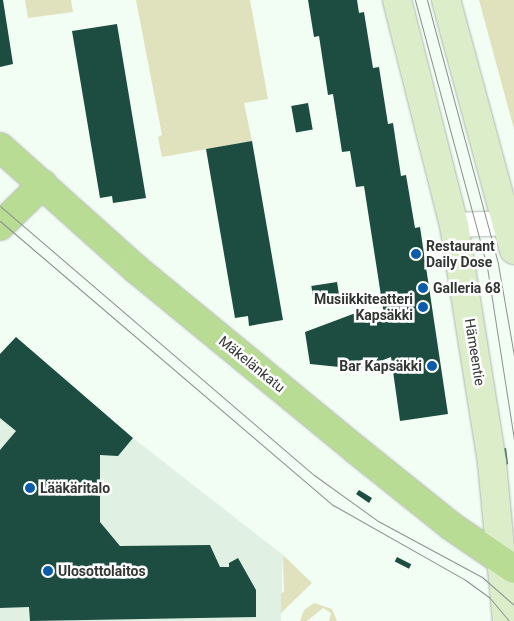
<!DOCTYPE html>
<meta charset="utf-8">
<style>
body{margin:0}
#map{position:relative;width:514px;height:621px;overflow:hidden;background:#f2fdf4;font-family:Roboto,sans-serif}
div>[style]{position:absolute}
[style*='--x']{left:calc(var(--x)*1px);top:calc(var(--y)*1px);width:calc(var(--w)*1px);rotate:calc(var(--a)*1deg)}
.built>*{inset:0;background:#e0f1e3}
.green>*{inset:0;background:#dfe2bc}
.building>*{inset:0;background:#1d4d40;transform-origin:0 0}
.roads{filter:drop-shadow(0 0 1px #aeb8b0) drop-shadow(0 0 1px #aeb8b0)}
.street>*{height:24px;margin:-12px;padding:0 12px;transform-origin:12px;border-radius:12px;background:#fff}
.secondary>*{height:28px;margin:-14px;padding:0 14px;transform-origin:14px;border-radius:14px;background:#dcedca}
.primary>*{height:28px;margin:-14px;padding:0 14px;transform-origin:14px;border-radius:14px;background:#b9dc95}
.tram>*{height:1px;margin:-0.5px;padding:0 0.5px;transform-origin:0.5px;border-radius:0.5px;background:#8b938d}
.dots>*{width:14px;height:14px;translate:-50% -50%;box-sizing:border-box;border:2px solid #fff;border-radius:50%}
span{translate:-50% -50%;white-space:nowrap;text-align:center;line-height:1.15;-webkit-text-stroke:5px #fff;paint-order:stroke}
.poi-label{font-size:14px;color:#333734;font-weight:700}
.left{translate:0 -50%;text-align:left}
.right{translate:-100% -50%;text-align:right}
.street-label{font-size:14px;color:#333734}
</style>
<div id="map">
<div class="built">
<div style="clip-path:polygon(16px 337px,133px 438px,283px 555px,281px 621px,0 621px,0 354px)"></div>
</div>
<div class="green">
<div style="clip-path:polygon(25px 0,71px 0,73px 12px,28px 18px)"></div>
<div style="clip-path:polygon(136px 0,250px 0,268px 99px,244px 103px,252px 141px,162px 157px,158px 137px,162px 135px)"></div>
<div style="clip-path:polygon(479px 0,514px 0,514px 129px)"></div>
<div style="clip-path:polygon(283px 555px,312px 583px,281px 613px,281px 593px,284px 592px)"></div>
<div style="clip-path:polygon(314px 603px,332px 609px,337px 621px,329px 621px,331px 613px,323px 608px,307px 621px,300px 621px,304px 610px)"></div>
</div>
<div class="building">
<div style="clip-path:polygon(0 0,3px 0,13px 64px,0 67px)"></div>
<div style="clip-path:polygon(308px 0,357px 0,359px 13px,364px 12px,373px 68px,379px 67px,388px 124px,393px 123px,401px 176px,406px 175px,415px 228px,420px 227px,448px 414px,400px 421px,391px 357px,359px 369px,310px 364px,305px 332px,353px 314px,384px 315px,364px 186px,356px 187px,350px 151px,342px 152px,333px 94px,328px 95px,319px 36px,314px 37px)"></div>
<div style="clip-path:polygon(117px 24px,146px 198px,113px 203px,112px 196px,100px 198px,72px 31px)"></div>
<div style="left:308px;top:103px;width:27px;height:17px;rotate:80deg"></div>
<div style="clip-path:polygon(252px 141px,283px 320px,249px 326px,248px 316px,235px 318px,206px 149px)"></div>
<div style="left:337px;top:282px;width:13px;height:26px;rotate:81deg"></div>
<div style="clip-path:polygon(16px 337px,133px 438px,118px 456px,100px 455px,100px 522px,120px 546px,210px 545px,220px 567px,229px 567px,229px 563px,238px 558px,256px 590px,256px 617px,30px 621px,29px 607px,0 608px,0 450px,16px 431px,0 418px,0 354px)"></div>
<div style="clip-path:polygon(506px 448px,508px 464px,505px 465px,502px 449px)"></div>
<div style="clip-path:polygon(359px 490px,372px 498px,369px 503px,356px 494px)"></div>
<div style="left:397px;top:557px;width:16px;height:5px;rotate:27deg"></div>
</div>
<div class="roads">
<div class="street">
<div style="--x:454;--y:225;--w:60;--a:-1.9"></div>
</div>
<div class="secondary">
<div style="--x:397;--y:0;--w:232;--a:75.8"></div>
<div style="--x:454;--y:225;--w:241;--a:80.9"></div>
<div style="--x:492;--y:463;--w:159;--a:84.6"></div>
<div style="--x:446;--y:0;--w:259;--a:74.8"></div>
</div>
<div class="primary">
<div style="--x:0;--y:147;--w:183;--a:41.9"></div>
<div style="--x:136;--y:269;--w:283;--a:39.4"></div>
<div style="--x:355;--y:449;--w:123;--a:38.7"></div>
<div style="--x:451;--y:526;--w:76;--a:34.3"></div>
<div style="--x:0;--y:226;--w:60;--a:-44.3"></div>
</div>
</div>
<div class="tram">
<div style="--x:415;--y:0;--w:277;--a:74.9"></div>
<div style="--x:487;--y:267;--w:174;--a:81.1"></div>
<div style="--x:427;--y:0;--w:273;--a:74.9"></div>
<div style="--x:498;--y:264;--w:93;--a:80.1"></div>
<div style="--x:0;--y:206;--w:413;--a:40.6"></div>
<div style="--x:314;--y:475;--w:79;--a:35.7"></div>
<div style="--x:378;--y:521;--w:118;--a:28.3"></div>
<div style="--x:482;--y:577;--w:43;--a:41.2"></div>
<div style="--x:0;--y:221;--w:438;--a:40.5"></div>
<div style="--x:333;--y:505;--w:150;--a:29.5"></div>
<div style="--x:464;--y:579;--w:31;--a:36"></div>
<div style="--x:489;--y:597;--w:31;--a:50"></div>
</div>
<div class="dots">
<div style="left:416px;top:254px;background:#0a5caa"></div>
<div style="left:423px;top:288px;background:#0a5caa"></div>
<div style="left:423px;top:307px;background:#0a5caa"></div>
<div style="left:432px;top:366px;background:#0a5caa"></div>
<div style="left:30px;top:488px;background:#0a5caa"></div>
<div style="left:48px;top:571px;background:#0a5caa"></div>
</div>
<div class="poi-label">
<span class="left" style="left:426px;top:254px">Restaurant<br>Daily Dose</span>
<span class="left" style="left:433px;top:288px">Galleria 68</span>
<span class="right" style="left:413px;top:307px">Musiikkiteatteri<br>Kapsäkki</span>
<span class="right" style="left:422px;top:366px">Bar Kapsäkki</span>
<span class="left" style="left:40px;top:488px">Lääkäritalo</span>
<span class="left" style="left:58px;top:571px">Ulosottolaitos</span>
</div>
<div class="street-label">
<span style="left:475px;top:352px;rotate:81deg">Hämeentie</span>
<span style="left:252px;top:364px;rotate:39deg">Mäkelänkatu</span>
</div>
</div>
